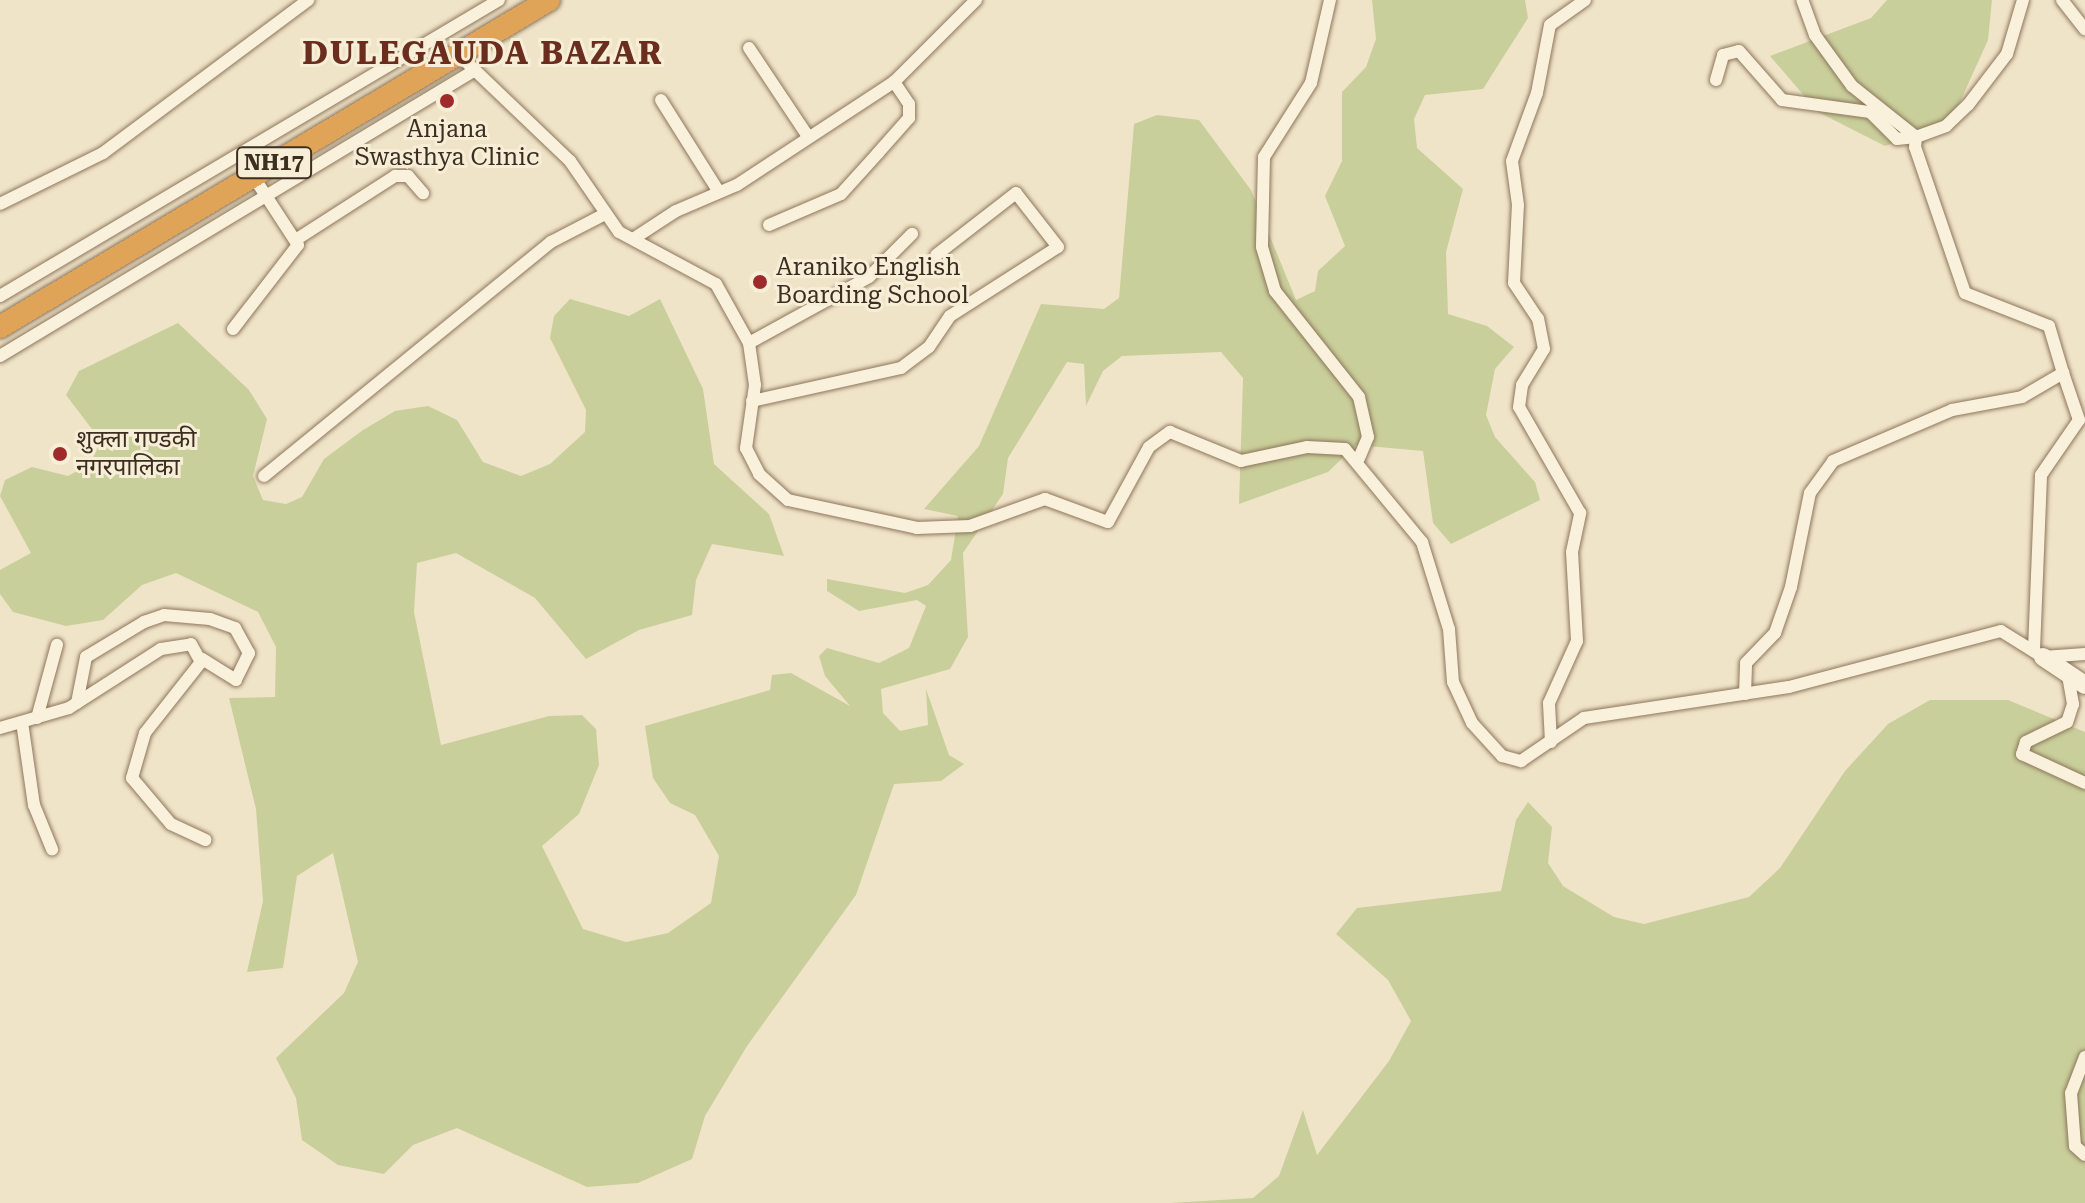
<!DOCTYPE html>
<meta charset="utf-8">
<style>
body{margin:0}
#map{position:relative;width:2085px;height:1203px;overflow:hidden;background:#f0e4c8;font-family:"Roboto Serif","Noto Sans Devanagari",serif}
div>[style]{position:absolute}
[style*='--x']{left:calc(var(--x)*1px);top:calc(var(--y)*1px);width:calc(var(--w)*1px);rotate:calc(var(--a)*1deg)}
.green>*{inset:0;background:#c9cf9b}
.roads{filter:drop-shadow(0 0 2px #8d765c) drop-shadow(0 0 2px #8d765c)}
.street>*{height:12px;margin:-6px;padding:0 6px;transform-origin:6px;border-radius:6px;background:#faf1dc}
.secondary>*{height:18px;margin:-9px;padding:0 9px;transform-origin:9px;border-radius:9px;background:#faf1dc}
.highway>*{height:22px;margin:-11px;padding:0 11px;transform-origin:11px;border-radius:11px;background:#e0a458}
.dots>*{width:22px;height:22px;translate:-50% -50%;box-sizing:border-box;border:4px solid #f7eed8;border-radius:50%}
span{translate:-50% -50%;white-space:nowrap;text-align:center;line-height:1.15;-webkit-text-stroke:6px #f7eed8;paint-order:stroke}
.shield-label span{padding:2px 6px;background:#f7eed8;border:2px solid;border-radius:6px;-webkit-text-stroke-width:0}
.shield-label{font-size:22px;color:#3d2e20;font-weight:700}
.poi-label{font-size:24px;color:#3d2e20}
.left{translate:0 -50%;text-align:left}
.district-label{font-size:32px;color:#6b2e1e;font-weight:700;letter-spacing:2px}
</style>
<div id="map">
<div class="green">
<div style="clip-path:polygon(1372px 0,1525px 0,1528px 18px,1483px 89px,1425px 95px,1414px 119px,1417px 148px,1463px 189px,1446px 252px,1448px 314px,1487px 326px,1514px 347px,1495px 369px,1486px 415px,1495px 437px,1535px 482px,1540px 500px,1451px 544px,1433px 523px,1423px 451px,1356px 445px,1328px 472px,1239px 504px,1243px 378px,1221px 352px,1122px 356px,1103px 371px,1086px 406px,1084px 364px,1067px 362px,1008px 458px,1003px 494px,963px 553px,968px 637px,950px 669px,881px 689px,883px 713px,900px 731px,928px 725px,926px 689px,949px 755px,964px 764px,941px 781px,894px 784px,856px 895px,747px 1046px,705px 1116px,692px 1159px,638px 1183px,587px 1187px,457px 1128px,413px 1145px,384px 1174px,338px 1165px,302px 1140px,296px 1098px,276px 1058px,344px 993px,358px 962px,333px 853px,297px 876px,283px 968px,247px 972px,263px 901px,256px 809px,229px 698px,275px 697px,276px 647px,258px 612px,176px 573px,142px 585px,103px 620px,66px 626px,13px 612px,0 594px,0 570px,31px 553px,0 496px,5px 480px,32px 467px,68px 476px,90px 464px,101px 441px,66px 395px,79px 371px,178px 323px,249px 390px,267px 419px,253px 476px,263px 500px,286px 504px,302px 497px,324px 459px,363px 430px,395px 411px,428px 406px,457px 420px,483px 462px,521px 476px,550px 464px,585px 432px,586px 410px,550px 338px,554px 316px,570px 299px,629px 316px,660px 299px,703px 389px,714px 464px,769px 514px,784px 556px,712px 544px,696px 580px,692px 615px,639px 630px,586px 659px,535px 598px,456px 553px,417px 563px,414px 612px,441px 745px,549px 716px,582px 715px,596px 729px,599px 765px,579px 814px,542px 846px,583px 929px,626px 942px,668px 933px,711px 903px,719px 856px,695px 815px,670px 803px,653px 778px,645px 726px,770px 690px,772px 675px,791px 673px,850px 706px,825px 676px,819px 656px,827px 648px,879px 663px,909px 648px,926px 606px,917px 600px,859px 611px,827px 591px,827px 579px,905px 593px,928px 585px,951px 560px,958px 516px,924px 509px,979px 446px,1041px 304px,1104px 309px,1119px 298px,1134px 124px,1157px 115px,1199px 120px,1251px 190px,1296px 300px,1315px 291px,1318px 271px,1345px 246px,1325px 196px,1342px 161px,1342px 92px,1366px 67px,1376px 39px)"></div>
<div style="clip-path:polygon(1887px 0,1992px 0,1988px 40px,1950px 124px,1885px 146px,1818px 112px,1770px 56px,1871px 18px)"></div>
<div style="clip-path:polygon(1930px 700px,2008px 700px,2085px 732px,2085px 1203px,1170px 1203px,1253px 1198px,1279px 1176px,1303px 1110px,1317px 1155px,1389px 1061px,1411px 1021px,1388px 980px,1336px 934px,1357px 908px,1501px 891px,1516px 820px,1528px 802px,1552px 827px,1548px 863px,1563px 886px,1614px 917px,1644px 924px,1749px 897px,1780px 868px,1845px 771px,1888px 724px)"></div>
</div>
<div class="roads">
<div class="street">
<div style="--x:1330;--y:0;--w:85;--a:102.9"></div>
<div style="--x:1311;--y:83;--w:88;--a:122.4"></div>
<div style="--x:1264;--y:157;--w:90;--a:91.3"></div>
<div style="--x:1262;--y:247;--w:46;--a:73.5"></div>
<div style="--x:1275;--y:291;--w:135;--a:51.6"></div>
<div style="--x:1359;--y:397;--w:41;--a:77.3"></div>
<div style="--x:1368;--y:437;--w:23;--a:113"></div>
<div style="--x:2062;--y:0;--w:37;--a:52"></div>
<div style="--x:749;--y:48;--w:105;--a:56.3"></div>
<div style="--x:458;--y:54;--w:155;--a:43.7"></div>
<div style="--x:570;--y:161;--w:86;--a:55.4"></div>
<div style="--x:619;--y:232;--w:110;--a:28.2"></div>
<div style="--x:716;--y:284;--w:68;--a:60.8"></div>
<div style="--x:749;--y:343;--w:42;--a:81.9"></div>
<div style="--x:755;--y:385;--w:64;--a:98.1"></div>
<div style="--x:746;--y:448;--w:29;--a:63"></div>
<div style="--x:759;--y:474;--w:39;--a:42"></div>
<div style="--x:788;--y:500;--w:132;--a:12.2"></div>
<div style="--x:917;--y:528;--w:53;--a:-2.2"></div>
<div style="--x:970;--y:526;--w:80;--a:-19.8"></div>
<div style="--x:1045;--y:499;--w:67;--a:20.1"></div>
<div style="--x:1108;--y:522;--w:85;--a:-61.3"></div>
<div style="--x:1149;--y:447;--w:26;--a:-36"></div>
<div style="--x:1170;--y:432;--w:77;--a:22.2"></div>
<div style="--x:1241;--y:461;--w:67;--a:-12"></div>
<div style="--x:1307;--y:447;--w:38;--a:3"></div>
<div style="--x:1345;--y:449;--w:121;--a:50.4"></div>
<div style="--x:1422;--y:542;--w:91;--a:72.8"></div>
<div style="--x:1449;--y:629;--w:53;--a:85.7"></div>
<div style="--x:1453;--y:682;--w:45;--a:65.1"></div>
<div style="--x:1472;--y:723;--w:45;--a:47.7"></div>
<div style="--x:1502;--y:756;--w:20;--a:15"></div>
<div style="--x:1521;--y:761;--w:76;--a:-34.3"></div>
<div style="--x:1584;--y:718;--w:207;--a:-8.6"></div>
<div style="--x:1789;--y:687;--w:219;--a:-14.8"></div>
<div style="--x:2001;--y:631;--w:49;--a:31.8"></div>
<div style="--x:2043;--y:657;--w:42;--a:-4.1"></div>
<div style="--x:1716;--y:80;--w:26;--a:-74"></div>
<div style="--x:1723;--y:55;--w:16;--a:-14"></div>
<div style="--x:1739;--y:51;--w:65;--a:48.7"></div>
<div style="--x:1782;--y:100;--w:89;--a:7.8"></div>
<div style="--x:1870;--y:112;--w:38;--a:45"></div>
<div style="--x:1897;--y:139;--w:19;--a:-6"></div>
<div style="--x:1916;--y:137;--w:82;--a:-141.4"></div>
<div style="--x:1852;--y:86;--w:63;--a:-126"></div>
<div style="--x:1815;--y:35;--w:37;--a:-110"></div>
<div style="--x:661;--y:100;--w:109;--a:57.8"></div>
<div style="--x:0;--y:204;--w:115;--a:-26.3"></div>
<div style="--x:103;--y:153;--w:256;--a:-36.7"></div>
<div style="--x:769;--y:225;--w:78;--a:-23.3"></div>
<div style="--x:841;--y:194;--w:55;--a:-47.9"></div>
<div style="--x:878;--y:153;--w:47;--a:-48.5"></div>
<div style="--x:909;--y:118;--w:14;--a:-90"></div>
<div style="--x:909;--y:104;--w:27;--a:-124"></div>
<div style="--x:297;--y:239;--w:117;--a:-32.7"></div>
<div style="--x:395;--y:176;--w:13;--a:0"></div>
<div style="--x:408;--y:176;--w:23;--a:49"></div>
<div style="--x:633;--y:239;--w:51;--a:-33.1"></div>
<div style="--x:676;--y:211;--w:66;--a:-23.1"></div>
<div style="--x:737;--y:185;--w:188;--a:-33.3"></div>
<div style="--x:894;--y:82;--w:116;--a:-45"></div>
<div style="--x:0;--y:296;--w:580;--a:-30.68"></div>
<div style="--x:233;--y:329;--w:106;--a:-52.3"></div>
<div style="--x:298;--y:245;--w:82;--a:-123.1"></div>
<div style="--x:749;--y:343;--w:137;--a:-28.8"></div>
<div style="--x:869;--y:277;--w:61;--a:-45"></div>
<div style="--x:0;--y:356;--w:551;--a:-31.04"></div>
<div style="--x:752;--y:401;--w:153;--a:-12.5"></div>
<div style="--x:901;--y:368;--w:35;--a:-37"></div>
<div style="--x:929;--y:347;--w:37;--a:-56"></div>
<div style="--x:950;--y:316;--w:128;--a:-32.6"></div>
<div style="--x:1058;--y:247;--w:68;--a:-127.9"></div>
<div style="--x:1016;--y:193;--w:101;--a:142.2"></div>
<div style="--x:264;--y:476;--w:370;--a:-39.2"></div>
<div style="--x:551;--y:242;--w:59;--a:-27.4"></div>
<div style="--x:2034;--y:650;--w:175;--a:-87.7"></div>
<div style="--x:2041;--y:475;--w:67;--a:-55.4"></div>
<div style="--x:2079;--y:420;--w:50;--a:-108.8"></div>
<div style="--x:2067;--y:670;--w:35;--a:80"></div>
<div style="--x:2073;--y:704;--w:19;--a:108"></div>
<div style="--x:2067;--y:722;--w:46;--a:154"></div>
<div style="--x:2026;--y:742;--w:13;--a:108"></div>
<div style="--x:2022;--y:754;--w:69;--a:24.7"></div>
<div style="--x:1745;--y:694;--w:31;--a:-88"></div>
<div style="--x:1746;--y:663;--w:42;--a:-46"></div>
<div style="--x:1775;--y:633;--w:49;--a:-70.8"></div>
<div style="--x:1791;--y:587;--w:96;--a:-78.6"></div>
<div style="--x:1810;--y:493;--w:39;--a:-54"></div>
<div style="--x:1833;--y:461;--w:129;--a:-23.2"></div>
<div style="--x:1952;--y:410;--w:71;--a:-10.5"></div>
<div style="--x:2022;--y:397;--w:48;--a:-30.3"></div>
<div style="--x:2063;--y:373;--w:49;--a:-106.6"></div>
<div style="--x:2049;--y:326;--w:90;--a:-158.6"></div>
<div style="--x:1965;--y:293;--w:154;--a:-108.9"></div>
<div style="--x:1915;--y:147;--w:10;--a:-84"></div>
<div style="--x:1916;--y:137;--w:32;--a:-20"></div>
<div style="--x:1946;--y:126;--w:30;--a:-44"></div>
<div style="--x:1968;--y:105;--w:64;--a:-52.6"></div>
<div style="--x:2007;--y:54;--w:56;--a:-73.5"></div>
<div style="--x:77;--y:703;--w:47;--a:-78.9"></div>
<div style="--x:86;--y:657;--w:68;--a:-31.1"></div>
<div style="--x:144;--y:622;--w:21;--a:-19"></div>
<div style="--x:164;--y:615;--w:46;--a:5"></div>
<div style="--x:210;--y:619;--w:27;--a:20"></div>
<div style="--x:235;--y:628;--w:29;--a:61"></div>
<div style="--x:249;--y:653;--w:30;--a:116"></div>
<div style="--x:236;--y:680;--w:40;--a:-148"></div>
<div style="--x:37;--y:718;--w:76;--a:-74.7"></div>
<div style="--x:22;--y:722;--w:84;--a:81.8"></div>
<div style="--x:34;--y:805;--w:48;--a:67.8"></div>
<div style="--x:0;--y:728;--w:72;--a:-16.2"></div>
<div style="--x:69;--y:708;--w:109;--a:-32.7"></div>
<div style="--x:161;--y:649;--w:30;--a:-9"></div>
<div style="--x:191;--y:644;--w:21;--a:61"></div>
<div style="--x:201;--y:662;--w:90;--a:128.3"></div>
<div style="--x:145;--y:733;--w:47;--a:106.1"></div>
<div style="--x:132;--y:778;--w:60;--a:49.7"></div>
<div style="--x:171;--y:824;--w:38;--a:25"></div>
<div style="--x:1551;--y:742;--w:39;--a:-93"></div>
<div style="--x:1549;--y:703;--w:68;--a:-65.7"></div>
<div style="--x:1577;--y:641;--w:89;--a:-93.2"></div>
<div style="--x:1572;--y:552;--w:40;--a:-78"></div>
<div style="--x:1580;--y:513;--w:122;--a:-119.9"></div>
<div style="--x:1519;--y:407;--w:22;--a:-82"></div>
<div style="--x:1522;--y:385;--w:42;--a:-58.6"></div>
<div style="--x:1544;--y:349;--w:31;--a:-101"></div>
<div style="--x:1538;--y:319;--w:43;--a:-123.7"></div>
<div style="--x:1514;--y:283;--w:78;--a:-87.1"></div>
<div style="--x:1518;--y:205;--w:44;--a:-97.8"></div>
<div style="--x:1512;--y:161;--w:72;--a:-69.8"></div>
<div style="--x:1537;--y:93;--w:69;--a:-79.2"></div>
<div style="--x:1550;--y:25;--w:43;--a:-35.5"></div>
<div style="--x:2085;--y:1057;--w:39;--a:111"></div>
<div style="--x:2071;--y:1093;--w:53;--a:85.7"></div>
<div style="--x:2075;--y:1146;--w:13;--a:42"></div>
</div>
<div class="secondary">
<div style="--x:2043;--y:657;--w:50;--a:33.7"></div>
</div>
<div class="highway">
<div style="--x:0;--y:327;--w:639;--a:-30.78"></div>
</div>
</div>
<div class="dots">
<div style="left:447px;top:101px;background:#9e2a2b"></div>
<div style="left:760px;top:282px;background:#9e2a2b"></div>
<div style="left:60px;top:454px;background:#9e2a2b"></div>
</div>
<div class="shield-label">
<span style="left:274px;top:163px">NH17</span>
</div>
<div class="poi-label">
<span style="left:447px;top:144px">Anjana<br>Swasthya Clinic</span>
<span class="left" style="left:776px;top:282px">Araniko English<br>Boarding School</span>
<span class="left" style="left:76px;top:454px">शुक्ला गण्डकी<br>नगरपालिका</span>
</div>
<div class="district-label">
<span style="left:483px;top:53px">DULEGAUDA BAZAR</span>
</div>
</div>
